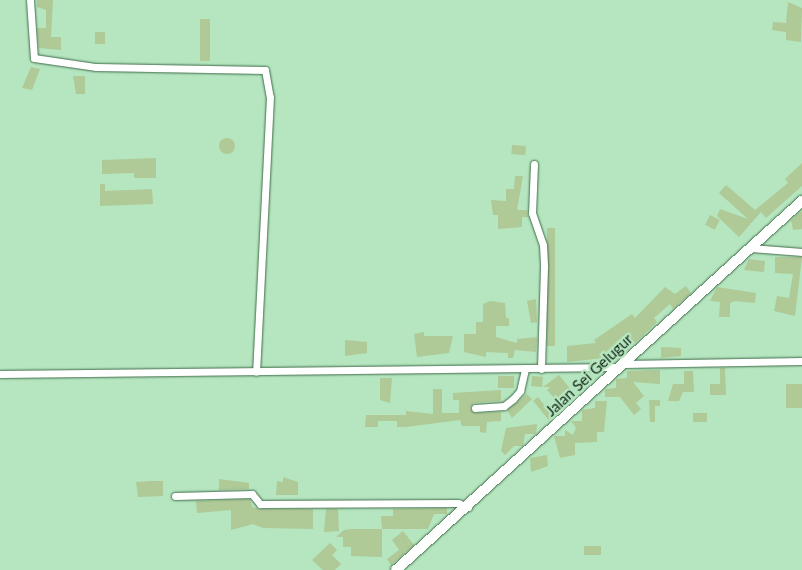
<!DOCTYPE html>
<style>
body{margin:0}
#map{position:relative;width:802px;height:570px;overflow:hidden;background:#b5e6bf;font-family:Lato,sans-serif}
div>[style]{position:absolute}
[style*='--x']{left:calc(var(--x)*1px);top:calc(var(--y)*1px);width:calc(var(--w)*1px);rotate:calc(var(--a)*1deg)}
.building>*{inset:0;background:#afc997;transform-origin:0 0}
.round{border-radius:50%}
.roads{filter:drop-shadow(0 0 1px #406c4a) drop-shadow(0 0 1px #406c4a)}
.street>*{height:7px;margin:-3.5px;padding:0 3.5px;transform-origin:3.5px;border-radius:3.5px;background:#fff}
.secondary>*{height:10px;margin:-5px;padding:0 5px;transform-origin:5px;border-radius:5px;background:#fff}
span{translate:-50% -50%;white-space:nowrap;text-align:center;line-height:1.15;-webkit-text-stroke:5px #b5e6bf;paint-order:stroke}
.street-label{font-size:15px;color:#132618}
</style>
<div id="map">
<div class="building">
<div style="clip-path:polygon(37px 0,53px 0,51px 37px,61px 37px,61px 50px,39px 48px,37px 28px,46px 28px,46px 10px,37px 7px)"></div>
<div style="clip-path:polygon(788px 2px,802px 8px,801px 42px,786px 40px,786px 32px,772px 30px,773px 22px,786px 23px)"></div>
<div style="left:200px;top:19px;width:10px;height:42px"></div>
<div style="left:95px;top:32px;width:10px;height:12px"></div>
<div style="clip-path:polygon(31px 67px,40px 69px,32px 90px,22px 88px)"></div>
<div style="clip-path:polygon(73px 76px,85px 76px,85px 94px,76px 94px)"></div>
<div class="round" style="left:219px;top:138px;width:16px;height:16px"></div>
<div style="left:512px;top:145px;width:14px;height:9px;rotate:4deg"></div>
<div style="clip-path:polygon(156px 158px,156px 178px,134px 178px,134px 173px,102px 174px,102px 160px)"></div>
<div style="clip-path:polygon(802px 163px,802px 186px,766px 218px,761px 212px,739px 237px,717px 216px,720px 209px,748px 219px,719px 193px,726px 185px,755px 210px,788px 183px,785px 179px)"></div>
<div style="clip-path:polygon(515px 176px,523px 176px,517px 210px,527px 210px,528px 217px,522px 217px,522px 227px,498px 229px,498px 215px,493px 215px,491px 200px,506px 201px,506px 189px,514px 189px)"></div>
<div style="clip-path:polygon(100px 184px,105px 184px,105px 191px,152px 189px,153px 204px,100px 206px)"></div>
<div style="clip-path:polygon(802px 211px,802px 229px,793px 230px,791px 220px)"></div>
<div style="left:710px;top:215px;width:11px;height:11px;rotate:27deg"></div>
<div style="left:547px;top:228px;width:8px;height:118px"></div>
<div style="clip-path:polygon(775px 257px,802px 257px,795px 316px,774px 311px,777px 296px,789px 298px,793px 274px,775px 273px)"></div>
<div style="clip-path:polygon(749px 259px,765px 261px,764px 272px,744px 270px)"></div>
<div style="clip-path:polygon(686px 286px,691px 293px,673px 309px,670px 304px,654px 318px,657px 322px,615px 362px,604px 358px,567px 362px,567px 346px,596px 343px,594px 340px,632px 314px,635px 318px,665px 287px,675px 294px)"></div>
<div style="clip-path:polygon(717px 287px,756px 293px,755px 303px,735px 301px,730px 303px,730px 317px,719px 317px,720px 302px,710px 301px)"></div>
<div style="clip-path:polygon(536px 299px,537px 322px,531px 323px,527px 301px)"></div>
<div style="clip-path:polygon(490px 301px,505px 303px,506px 318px,509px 318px,509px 326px,496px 326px,496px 337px,517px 343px,517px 339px,537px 337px,536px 352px,515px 350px,513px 358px,508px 358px,508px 353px,486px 352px,486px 357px,464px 352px,464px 334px,476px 334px,476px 322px,483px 322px,483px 304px)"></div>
<div style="clip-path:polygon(424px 332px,424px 336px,453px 336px,449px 353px,417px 357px,414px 334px)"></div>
<div style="clip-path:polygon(345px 340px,367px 342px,367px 353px,345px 356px)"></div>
<div style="clip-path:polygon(661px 347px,681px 348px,681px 356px,661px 358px)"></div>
<div style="clip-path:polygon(720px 368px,725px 368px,726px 395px,710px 395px,710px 384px,720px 384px)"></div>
<div style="clip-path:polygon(653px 370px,660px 370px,660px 384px,633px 382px,644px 396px,636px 403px,641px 409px,634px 415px,620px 397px,605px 397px,605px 389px,616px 388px,616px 379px,627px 378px,627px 371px)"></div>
<div style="clip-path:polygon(684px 371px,693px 371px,694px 392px,683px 392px,679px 401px,668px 401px,673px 384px,684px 384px)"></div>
<div style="clip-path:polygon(559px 375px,576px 396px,563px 408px,547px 390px,550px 387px,543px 387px)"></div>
<div style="left:498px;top:376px;width:16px;height:12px"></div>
<div style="left:532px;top:376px;width:11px;height:10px;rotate:5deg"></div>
<div style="clip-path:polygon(380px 378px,392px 378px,390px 403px,380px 400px)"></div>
<div style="left:786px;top:384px;width:16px;height:24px"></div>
<div style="clip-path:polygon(433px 389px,442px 389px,442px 413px,459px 413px,459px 400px,453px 400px,453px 393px,501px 390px,501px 401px,474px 403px,470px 408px,475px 413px,501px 412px,501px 421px,487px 422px,486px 433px,480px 432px,480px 426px,462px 426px,460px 420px,406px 427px,397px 427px,397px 421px,378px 421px,378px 427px,365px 427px,366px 415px,406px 415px,406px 411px,433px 414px)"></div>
<div style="clip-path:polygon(527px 394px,532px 399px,512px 418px,507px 410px)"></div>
<div style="left:538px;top:397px;width:24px;height:6px;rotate:52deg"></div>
<div style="clip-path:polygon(649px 400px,660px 400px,660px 406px,655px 406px,655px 422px,650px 422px)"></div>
<div style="clip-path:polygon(595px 401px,607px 401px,604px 432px,597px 432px,597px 442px,575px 443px,575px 455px,560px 458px,554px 436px,565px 436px,565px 430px,573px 435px,576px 428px,571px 421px,582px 421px,582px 410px,595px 408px)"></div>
<div style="left:693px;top:413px;width:14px;height:9px"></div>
<div style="clip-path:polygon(537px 424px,536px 434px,525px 434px,523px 446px,514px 446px,505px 455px,501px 451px,506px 428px)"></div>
<div style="clip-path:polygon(547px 455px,548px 466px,531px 472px,530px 458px)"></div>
<div style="clip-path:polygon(283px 477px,298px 482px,298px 495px,276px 495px,277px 481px,283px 482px)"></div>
<div style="clip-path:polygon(219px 479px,249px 483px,249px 489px,219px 490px)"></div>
<div style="clip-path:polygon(151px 481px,163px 481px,163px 496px,138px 497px,136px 482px)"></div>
<div style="clip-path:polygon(250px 499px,252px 507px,260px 509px,313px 509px,313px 529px,263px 528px,253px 524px,231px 530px,231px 510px,197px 513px,196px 501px)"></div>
<div style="clip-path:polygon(447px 508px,447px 514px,434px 514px,428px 529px,382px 529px,381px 516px,393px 516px,393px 509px)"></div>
<div style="clip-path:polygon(326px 509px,338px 509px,339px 531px,324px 532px)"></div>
<div style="clip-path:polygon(351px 529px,382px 529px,382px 557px,351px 556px,351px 547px,343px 547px,343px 537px,336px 537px,344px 530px)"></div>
<div style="clip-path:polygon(403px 531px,414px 545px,391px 565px,387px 559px,399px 550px,392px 540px)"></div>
<div style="clip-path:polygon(330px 543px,337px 550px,332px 555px,341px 564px,335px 570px,323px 570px,312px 560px)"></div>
<div style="left:584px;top:546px;width:17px;height:9px"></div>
</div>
<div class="roads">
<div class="street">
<div style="--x:30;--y:0;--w:58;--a:86.1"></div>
<div style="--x:34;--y:58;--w:63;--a:8.3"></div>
<div style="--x:96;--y:67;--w:169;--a:1"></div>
<div style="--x:265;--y:70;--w:27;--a:80"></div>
<div style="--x:270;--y:97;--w:275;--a:92.9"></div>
<div style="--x:534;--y:164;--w:49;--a:92.3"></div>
<div style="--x:532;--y:213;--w:34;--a:71"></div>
<div style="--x:543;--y:245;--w:22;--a:87"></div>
<div style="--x:544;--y:267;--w:102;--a:91.7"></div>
<div style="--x:751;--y:248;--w:51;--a:4.5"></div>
<div style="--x:623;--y:364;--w:179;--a:-1"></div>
<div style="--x:0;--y:374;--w:620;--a:-0.65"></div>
<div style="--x:475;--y:408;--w:29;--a:-4"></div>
<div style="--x:504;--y:406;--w:11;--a:-38"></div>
<div style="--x:513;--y:399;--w:11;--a:-49"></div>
<div style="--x:520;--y:391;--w:22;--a:-77"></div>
<div style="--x:175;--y:496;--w:77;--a:-1.5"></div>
<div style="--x:252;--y:494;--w:13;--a:51"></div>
<div style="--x:260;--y:504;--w:198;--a:-0.3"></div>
<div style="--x:458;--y:503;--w:11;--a:22"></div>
</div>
<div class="secondary">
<div style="--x:396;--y:570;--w:549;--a:-42.27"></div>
</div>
</div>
<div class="street-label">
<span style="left:589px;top:375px;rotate:-43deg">Jalan Sei Gelugur</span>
</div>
</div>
